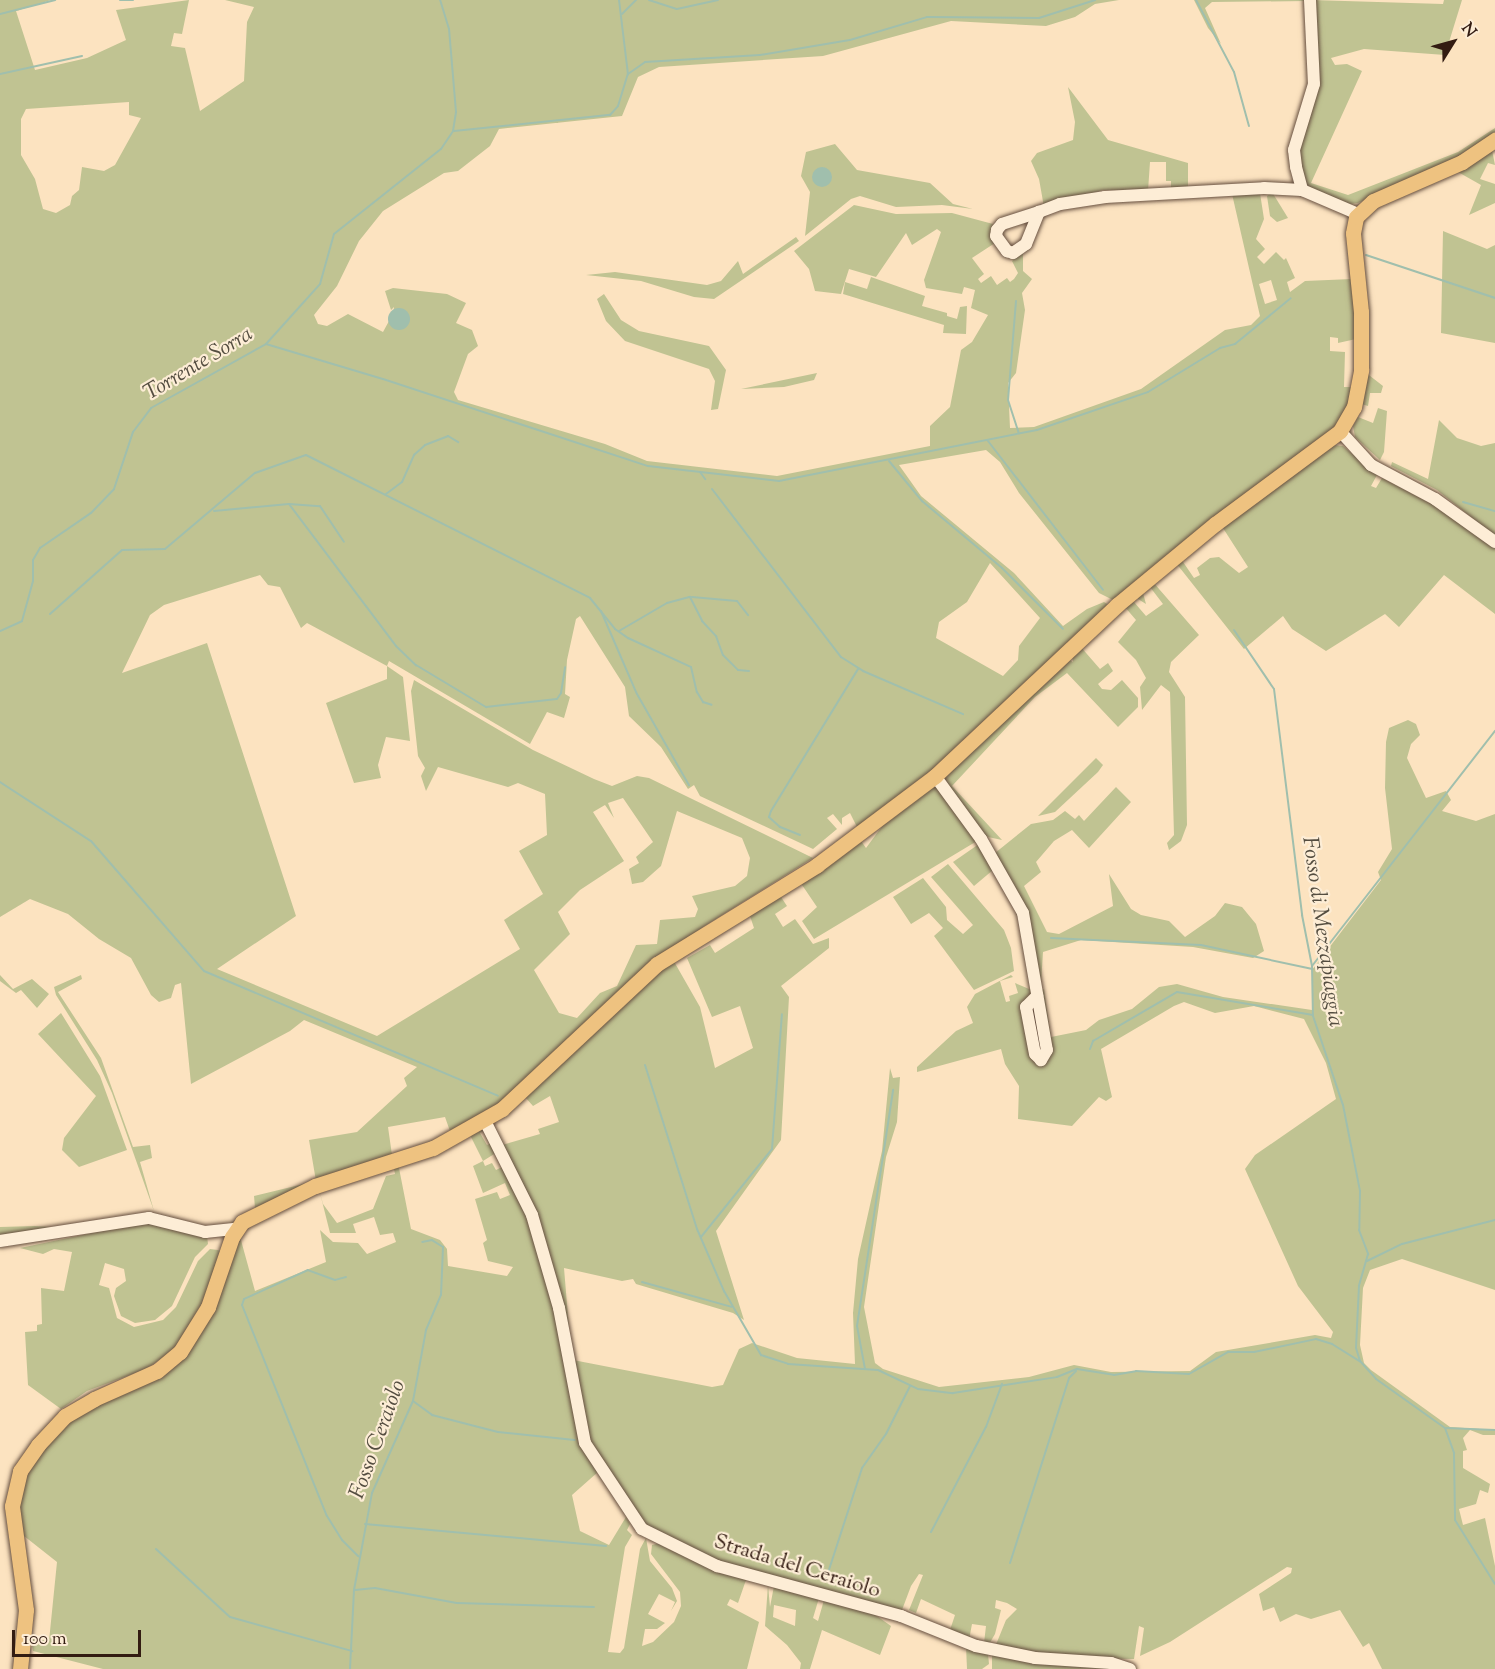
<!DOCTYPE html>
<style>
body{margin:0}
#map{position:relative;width:1495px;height:1669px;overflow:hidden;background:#fce3c0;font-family:"Sorts Mill Goudy",serif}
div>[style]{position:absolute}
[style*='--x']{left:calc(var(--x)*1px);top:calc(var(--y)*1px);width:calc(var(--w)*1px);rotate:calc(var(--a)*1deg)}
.green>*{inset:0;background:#c0c392}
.water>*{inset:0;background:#a0bfad}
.round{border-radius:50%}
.stream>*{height:2px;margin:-1px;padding:0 1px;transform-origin:1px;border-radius:1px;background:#a0bfad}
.roads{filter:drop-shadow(0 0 2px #654e3e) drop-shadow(0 0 2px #654e3e)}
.minor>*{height:12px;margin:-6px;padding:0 6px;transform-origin:6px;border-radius:6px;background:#fdedd6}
.major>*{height:15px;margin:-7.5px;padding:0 7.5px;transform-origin:7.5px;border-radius:7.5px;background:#eec280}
span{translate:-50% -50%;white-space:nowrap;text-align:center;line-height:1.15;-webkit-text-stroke:4.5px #fdedd6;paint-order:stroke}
.street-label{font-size:21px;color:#331c12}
.water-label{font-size:22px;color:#544d40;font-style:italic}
.north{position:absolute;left:1423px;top:12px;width:60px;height:60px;-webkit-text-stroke:4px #fdedd6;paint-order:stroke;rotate:53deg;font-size:16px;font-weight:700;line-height:24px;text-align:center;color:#331c12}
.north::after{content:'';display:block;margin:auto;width:21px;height:27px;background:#331c12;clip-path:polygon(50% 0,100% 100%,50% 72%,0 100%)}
.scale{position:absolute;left:12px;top:1630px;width:129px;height:27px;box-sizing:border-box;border:3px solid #331c12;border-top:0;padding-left:8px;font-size:18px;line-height:21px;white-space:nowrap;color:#331c12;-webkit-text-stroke:4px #fdedd6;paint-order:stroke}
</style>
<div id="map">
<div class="green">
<div style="clip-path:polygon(evenodd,0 0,51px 0,16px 11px,35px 70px,87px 58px,126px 40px,116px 10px,189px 0,182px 34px,174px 33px,171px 46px,185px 48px,200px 111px,244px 81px,247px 22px,254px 7px,225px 0,1119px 0,1095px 4px,1075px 17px,1046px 26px,951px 21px,823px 56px,659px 67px,638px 77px,622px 116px,499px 129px,490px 146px,458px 171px,444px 173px,383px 211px,359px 241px,337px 286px,314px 315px,318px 324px,327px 326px,348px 314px,383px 332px,389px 321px,392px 326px,394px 307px,391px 310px,385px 291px,393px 288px,447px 294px,466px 303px,456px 323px,472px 330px,478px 346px,468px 354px,454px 392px,458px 400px,605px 444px,647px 461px,777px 476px,930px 446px,930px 426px,950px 407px,961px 350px,972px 342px,988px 315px,971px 308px,975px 290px,964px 287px,962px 294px,926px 288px,924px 280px,941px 232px,937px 229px,912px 245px,906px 233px,876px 277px,849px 269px,841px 294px,815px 291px,809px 269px,794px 251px,854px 205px,896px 214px,952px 213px,993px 224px,991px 236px,995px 243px,972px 258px,984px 274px,978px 279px,981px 283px,991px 276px,997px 285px,1007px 278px,1010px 282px,1014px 279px,1018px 273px,1012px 261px,1023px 251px,1023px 271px,1032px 279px,1022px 293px,1025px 310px,1016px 373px,1008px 383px,1010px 428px,1034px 427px,1141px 389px,1225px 330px,1251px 325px,1260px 316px,1232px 194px,1260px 193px,1264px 219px,1256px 239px,1265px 249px,1257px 257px,1264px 264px,1276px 252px,1284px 260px,1286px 258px,1295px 278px,1287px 282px,1290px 292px,1305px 281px,1352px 279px,1356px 339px,1338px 343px,1338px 338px,1330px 337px,1330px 351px,1345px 352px,1344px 387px,1355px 387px,1354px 395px,1333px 429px,1117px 602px,1099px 593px,1019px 493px,1000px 462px,986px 450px,899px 465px,921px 496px,1014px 573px,1063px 626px,1087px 609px,1104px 602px,1112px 607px,958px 752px,858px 829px,850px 813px,842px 818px,842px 825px,833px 814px,827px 818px,837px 829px,813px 849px,700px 796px,694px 785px,688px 789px,661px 747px,629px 716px,625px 687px,580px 616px,576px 619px,567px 660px,565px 694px,570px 697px,564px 718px,547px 712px,530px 744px,389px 661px,387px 666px,403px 677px,410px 741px,386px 737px,378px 765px,381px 778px,354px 783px,326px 703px,387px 679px,387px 666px,307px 623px,301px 628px,280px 587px,268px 585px,260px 575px,164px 605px,150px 615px,122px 673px,207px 643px,296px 916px,217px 969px,377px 1036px,520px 949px,504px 920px,543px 894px,519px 851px,547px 835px,545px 794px,518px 783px,508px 787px,438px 767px,426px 791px,421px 776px,425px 768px,418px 756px,411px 691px,414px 680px,533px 750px,594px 779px,612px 786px,637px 776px,649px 778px,813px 858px,703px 927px,505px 1103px,451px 1134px,445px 1117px,388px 1127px,392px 1155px,255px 1208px,254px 1196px,316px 1181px,309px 1140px,357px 1132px,407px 1086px,404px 1078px,417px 1067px,304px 1020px,290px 1031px,191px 1084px,181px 983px,175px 985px,171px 998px,159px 1002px,151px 995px,131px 958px,99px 939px,68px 914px,30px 899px,0 917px,0 0,129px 102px,129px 115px,141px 118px,115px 165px,104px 171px,82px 167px,79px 190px,72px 196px,70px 205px,56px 213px,43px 209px,35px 179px,21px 155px,21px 119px,26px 109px,129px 102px,0 0,1271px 280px,1277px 300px,1265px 304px,1259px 284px,1271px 280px,0 0,990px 563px,1040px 618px,1019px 646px,1018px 660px,1003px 676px,936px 638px,939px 622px,967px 602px,990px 563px,0 0,623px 798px,653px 842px,636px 857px,639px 863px,629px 869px,632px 884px,643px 882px,661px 866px,677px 811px,742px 838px,750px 858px,747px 876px,735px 886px,692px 896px,698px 909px,695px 917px,660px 920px,657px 944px,636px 945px,617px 986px,600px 993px,577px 1018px,559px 1013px,534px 970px,570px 934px,558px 912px,580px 890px,624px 861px,593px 812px,605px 805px,614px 818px,608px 803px,623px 798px)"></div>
<div style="clip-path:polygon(1194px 0,1307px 0,1307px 1px,1212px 2px,1205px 8px,1221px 44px,1208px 28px)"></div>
<div style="clip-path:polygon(1312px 0,1443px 4px,1444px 0,1462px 0,1445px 55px,1364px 49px,1331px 58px,1335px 65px,1347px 64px,1362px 71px,1311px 183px,1348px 195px,1458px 152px,1495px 128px,1495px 134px,1481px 146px,1358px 203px,1350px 204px,1307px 189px,1296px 154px,1315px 94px)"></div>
<div style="clip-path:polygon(1068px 87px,1108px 140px,1188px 163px,1188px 188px,1171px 189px,1171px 181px,1166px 181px,1166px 162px,1150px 162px,1148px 191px,1103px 190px,1044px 207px,1039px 179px,1031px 161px,1037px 153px,1073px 140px,1075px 122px)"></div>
<div style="clip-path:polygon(835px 144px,857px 170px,930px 183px,953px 204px,973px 209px,942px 205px,896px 207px,860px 196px,851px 199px,805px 236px,810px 192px,801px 176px,806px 152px)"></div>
<div style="clip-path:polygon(1492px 150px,1495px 165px,1488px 163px,1480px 179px,1495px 184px,1495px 203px,1469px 215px,1481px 185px,1458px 172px,1386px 199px)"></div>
<div style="clip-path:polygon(1272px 192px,1288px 218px,1277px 222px,1270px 216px,1267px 196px)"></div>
<div style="clip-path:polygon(1443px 231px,1487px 249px,1495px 245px,1495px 343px,1441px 333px)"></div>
<div style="clip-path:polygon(796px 237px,799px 241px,714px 299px,694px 297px,641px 281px,586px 275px,615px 272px,707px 285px,721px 281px,738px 261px,743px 274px)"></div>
<div style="clip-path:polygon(871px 277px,925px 296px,922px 306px,947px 313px,947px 316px,957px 319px,960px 307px,967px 306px,966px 334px,943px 333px,944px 325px,843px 294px,845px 282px,867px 289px)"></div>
<div style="clip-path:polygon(604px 294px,621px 320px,639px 331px,709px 346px,726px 370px,718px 409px,711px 410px,715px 381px,709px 369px,625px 341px,606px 321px,597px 299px)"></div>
<div style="clip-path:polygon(1365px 372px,1383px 386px,1381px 393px,1370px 393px,1368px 406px,1361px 404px)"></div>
<div style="clip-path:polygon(817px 373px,814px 380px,784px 387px,741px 389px)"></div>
<div style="clip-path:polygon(1378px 408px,1387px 411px,1384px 452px,1380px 460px,1355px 437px,1353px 426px,1358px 417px,1373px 423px)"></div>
<div style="clip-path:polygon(1439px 420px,1457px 438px,1481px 446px,1495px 443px,1495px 536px,1437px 490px,1391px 466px,1392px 462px,1428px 479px)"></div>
<div style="clip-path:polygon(1334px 445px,1343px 446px,1377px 475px,1371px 486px,1376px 488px,1382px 478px,1439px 508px,1495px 548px,1495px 614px,1444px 575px,1399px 627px,1385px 614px,1326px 651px,1292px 629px,1283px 616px,1244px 649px,1176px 563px,1181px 559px,1194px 578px,1200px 575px,1197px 568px,1210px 558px,1219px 557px,1239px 573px,1248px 567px,1221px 525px)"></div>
<div style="clip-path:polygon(1153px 582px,1199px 635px,1171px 662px,1169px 672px,1185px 697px,1187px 825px,1181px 841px,1169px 850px,1167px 843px,1174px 835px,1170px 692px,1161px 685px,1142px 710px,1140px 687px,1146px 678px,1136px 660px,1118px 642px,1136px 620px,1124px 606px,1134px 602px,1146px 616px,1163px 604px,1150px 587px,1143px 593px,1146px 604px,1138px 599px,1138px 595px)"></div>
<div style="clip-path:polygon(1080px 646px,1100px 669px,1108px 663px,1113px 671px,1098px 684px,1102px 689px,1111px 690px,1122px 680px,1138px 698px,1138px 707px,1118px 727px,1067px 673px,1035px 697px,952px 786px,1002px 840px,988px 837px,978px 830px,943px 778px,1068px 659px,1073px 662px,1072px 654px)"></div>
<div style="clip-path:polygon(1408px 720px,1416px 724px,1420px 735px,1411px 744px,1407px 758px,1426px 798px,1446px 791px,1451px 800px,1442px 811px,1476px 821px,1495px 814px,1495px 1290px,1402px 1259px,1370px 1270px,1363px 1288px,1360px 1345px,1364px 1363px,1371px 1370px,1450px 1427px,1495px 1430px,1495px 1435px,1483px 1435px,1470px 1430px,1463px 1438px,1467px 1450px,1463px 1451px,1463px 1468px,1490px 1484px,1488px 1493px,1480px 1490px,1476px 1504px,1459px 1509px,1463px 1525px,1485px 1518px,1495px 1566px,1495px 1669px,1382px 1669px,1369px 1643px,1363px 1647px,1340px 1610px,1311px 1619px,1296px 1614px,1280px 1622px,1274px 1607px,1263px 1611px,1259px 1594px,1291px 1573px,1292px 1568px,1287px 1567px,1170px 1642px,1140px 1656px,1144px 1628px,1139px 1626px,1134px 1659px,1061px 1658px,995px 1647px,1006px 1620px,1017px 1609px,1007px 1603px,996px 1600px,995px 1608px,1001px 1610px,995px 1634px,988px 1646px,984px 1643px,986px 1626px,972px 1624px,969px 1640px,950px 1630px,955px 1615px,921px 1599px,916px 1613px,909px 1610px,923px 1575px,919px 1574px,911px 1586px,902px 1610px,897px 1612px,747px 1573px,674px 1544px,639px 1520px,590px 1445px,573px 1360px,712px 1387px,723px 1385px,739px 1349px,752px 1343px,797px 1358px,855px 1364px,853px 1313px,858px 1259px,882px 1151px,890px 1068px,893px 1078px,900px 1077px,897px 1122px,886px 1157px,864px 1307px,875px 1363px,883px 1369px,939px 1387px,1029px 1377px,1074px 1365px,1111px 1372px,1190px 1371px,1216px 1352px,1315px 1335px,1331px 1338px,1333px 1332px,1298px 1286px,1245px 1169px,1255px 1155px,1336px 1099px,1326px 1063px,1304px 1019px,1254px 1006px,1215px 1013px,1184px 1002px,1174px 1006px,1101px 1049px,1112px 1097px,1106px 1101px,1099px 1097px,1072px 1126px,1018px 1119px,1019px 1086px,1005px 1064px,1001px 1049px,917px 1072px,917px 1067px,956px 1031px,973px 1023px,967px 1007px,975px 994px,1011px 975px,1013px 977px,1000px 981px,1006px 1002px,1010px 1001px,1009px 996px,1018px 993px,1015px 983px,1034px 991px,1032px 1055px,1046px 1061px,1039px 992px,1044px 989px,1051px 1037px,1086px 1030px,1099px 1020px,1132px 1009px,1159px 987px,1177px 984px,1223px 997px,1312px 1010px,1312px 970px,1381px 880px,1378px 872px,1392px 849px,1385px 788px,1386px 742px,1389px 728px)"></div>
<div style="clip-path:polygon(1096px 758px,1103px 765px,1098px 772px,1055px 812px,1038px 816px)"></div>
<div style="clip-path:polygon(935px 784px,977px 841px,814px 939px,802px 921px,817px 907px,800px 882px,877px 829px,861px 841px,866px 848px,889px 817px)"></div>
<div style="clip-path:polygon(1116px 787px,1131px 802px,1089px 848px,1072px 830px,1054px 841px,1036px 862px,1041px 872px,1024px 886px,1047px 932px,1059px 934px,1113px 906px,1109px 874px,1131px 909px,1141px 915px,1169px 921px,1185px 937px,1215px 916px,1225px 903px,1242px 907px,1256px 924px,1264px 951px,1253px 958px,1193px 947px,1081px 940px,1043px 952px,1041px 984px,995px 853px,1031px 824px,1053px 820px,1065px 811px,1075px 819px,1079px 815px,1084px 821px)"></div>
<div style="clip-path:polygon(979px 844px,993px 870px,974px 886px,953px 862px)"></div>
<div style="clip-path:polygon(948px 864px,1004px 930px,1011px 948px,1014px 971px,974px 990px,934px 936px,943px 928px,929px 913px,911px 924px,893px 897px,923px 878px,946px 907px,947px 920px,963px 934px,973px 925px,931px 877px)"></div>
<div style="clip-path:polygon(779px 894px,787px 906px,775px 914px,783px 927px,795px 919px,813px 944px,829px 938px,829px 948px,781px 986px,789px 997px,781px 1140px,716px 1231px,744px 1320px,733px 1313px,636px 1284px,633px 1279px,622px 1281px,564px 1268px,570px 1340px,502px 1145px,540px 1134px,538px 1129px,559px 1122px,550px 1096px,533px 1106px,525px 1097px,672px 958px,700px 1007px,715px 1068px,753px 1048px,740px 1006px,712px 1017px,687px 958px,710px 945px,715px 953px,754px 928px,748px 910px)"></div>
<div style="clip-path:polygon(0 975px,13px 989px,32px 979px,49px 994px,37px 1008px,21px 990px,16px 993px,0 981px)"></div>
<div style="clip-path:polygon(81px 975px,82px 979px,58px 992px,101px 1058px,133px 1147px,150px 1145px,152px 1158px,140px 1162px,154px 1211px,112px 1093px,97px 1060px,56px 995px,54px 987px)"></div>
<div style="clip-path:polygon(61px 1013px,100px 1076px,127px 1150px,79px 1167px,62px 1150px,64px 1138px,96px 1096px,38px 1034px)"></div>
<div style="clip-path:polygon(485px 1126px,486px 1129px,480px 1133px,487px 1145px,494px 1142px,499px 1151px,483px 1161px,485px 1166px,492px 1163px,496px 1170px,506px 1165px,523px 1197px,598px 1472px,572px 1495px,580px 1531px,609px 1545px,626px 1517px,630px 1524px,627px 1530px,632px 1535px,625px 1547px,608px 1652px,620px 1653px,624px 1648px,640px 1549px,646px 1538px,650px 1561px,672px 1588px,677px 1601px,671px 1611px,675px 1602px,659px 1594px,648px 1614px,665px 1623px,657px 1629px,645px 1629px,642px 1646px,653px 1642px,674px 1622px,681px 1606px,680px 1592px,651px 1554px,652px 1545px,660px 1543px,716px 1571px,746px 1580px,738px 1603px,730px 1599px,727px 1605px,759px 1622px,747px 1669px,103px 1669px,33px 1651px,31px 1638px,49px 1641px,57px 1562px,19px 1532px,17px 1515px,29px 1463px,72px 1416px,166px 1370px,239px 1233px,255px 1291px,326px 1262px,320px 1230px,333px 1242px,358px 1243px,367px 1254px,396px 1242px,393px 1233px,380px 1235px,374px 1217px,353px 1224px,356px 1233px,330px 1233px,319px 1189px,323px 1204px,337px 1223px,373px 1209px,386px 1176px,395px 1174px,393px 1164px,398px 1163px,411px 1229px,440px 1240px,447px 1249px,448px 1266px,507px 1276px,513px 1267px,488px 1261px,483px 1243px,487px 1240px,475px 1199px,497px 1192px,500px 1199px,510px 1195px,505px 1183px,483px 1193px,473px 1166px,483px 1161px,470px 1135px)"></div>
<div style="clip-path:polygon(145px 1222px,207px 1236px,208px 1244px,195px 1257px,172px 1306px,155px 1320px,135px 1323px,121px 1316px,114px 1296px,116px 1288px,126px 1281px,124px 1269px,105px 1263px,99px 1285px,109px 1288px,117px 1318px,134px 1327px,163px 1320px,176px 1307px,198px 1261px,210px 1249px,218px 1250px,221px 1252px,209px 1291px,174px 1350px,146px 1369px,87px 1391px,61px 1409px,28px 1385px,25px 1332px,37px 1331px,37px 1325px,42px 1324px,41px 1288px,64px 1291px,72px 1252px,54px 1249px,43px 1254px,20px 1248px)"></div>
<div style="clip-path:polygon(35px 1226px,51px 1227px,0 1237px,0 1227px)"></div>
<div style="clip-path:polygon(evenodd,768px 1585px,770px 1607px,774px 1586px,819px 1598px,813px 1618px,818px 1621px,824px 1600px,874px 1614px,891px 1626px,880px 1655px,822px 1630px,810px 1669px,800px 1669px,801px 1663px,787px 1645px,765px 1626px,768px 1585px,774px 1605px,796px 1610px,795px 1626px,773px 1617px,774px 1605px)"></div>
<div style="clip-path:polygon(966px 1646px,988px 1654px,989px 1664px,982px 1669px,967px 1669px)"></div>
<div style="clip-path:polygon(992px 1654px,1123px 1669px,992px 1669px)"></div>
</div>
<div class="water">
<div class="round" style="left:812px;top:167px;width:20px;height:20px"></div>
<div class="round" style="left:388px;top:308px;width:22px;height:22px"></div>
</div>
<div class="stream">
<div style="--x:120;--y:0;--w:13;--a:0"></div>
<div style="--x:619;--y:0;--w:75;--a:83.1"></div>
<div style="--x:649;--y:0;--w:29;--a:18"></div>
<div style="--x:677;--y:9;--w:42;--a:-12.4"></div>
<div style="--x:1196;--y:0;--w:81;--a:62.2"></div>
<div style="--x:1234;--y:72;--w:56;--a:74.5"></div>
<div style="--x:0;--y:14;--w:57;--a:-14.3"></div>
<div style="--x:622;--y:14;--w:20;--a:-45"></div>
<div style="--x:0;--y:74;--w:84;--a:-12.4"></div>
<div style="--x:454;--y:131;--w:157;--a:-5.9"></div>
<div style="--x:610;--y:115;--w:12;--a:-48"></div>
<div style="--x:618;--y:106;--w:34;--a:-73"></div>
<div style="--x:628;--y:74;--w:21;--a:-35"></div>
<div style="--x:645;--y:62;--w:115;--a:-3.5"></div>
<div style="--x:760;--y:55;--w:91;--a:-9.5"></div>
<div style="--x:850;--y:40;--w:80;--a:-16.6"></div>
<div style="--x:927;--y:17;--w:112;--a:0.5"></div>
<div style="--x:1039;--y:18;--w:59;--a:-17.8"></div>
<div style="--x:1366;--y:255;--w:136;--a:18.4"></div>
<div style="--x:1016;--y:301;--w:99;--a:94.6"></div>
<div style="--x:1008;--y:400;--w:35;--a:72"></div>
<div style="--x:266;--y:344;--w:122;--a:16.7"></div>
<div style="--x:383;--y:379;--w:279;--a:18.2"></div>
<div style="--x:648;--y:466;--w:132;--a:6.5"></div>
<div style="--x:779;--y:481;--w:263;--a:-11.2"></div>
<div style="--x:1037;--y:430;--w:117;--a:-18.9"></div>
<div style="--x:1148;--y:392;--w:84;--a:-31.4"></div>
<div style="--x:1220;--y:348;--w:16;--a:-15"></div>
<div style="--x:1235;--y:344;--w:72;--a:-39.4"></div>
<div style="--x:988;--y:441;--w:188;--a:52.3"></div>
<div style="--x:889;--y:461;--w:52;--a:50.5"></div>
<div style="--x:922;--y:501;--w:104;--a:39.9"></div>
<div style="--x:1002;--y:568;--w:86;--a:45"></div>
<div style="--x:700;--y:472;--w:9;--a:54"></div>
<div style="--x:712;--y:489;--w:212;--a:52.5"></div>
<div style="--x:841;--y:657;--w:26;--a:32"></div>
<div style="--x:863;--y:671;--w:109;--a:23.3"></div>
<div style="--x:386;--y:494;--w:20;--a:-37"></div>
<div style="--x:402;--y:482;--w:30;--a:-66"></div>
<div style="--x:414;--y:455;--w:15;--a:-42"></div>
<div style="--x:425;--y:445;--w:25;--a:-21"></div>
<div style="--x:448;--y:436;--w:12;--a:31"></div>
<div style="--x:1463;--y:502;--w:33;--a:16"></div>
<div style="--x:289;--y:504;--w:31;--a:4"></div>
<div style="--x:320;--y:506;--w:43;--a:56.3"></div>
<div style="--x:214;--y:511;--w:75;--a:-5.3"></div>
<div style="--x:289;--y:504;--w:178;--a:53"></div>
<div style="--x:396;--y:646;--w:28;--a:44"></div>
<div style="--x:416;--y:665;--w:82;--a:31"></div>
<div style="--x:486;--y:707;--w:71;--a:-6.4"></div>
<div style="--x:557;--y:699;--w:7;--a:-56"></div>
<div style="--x:561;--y:693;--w:26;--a:-81"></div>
<div style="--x:692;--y:597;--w:45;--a:5.1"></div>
<div style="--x:737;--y:601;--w:18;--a:52"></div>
<div style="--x:601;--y:611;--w:90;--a:66.6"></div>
<div style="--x:637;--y:694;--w:105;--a:60.3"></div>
<div style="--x:50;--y:614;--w:96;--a:-41.6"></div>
<div style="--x:122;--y:550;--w:43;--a:-1.3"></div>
<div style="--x:165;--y:549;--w:118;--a:-40.2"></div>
<div style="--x:255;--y:473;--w:54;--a:-19.4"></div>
<div style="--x:306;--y:455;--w:318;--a:26.7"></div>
<div style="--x:590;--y:598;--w:40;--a:51"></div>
<div style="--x:615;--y:629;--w:16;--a:35"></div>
<div style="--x:628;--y:638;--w:69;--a:24.7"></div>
<div style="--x:691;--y:667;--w:26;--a:77"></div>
<div style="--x:697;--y:692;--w:12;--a:59"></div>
<div style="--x:703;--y:702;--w:9;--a:18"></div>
<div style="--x:1234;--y:630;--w:71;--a:55.9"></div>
<div style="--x:1274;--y:689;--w:228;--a:82.9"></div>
<div style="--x:1302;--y:915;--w:52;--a:78.9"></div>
<div style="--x:1312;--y:966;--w:50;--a:88.9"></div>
<div style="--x:1313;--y:1016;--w:94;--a:71.4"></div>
<div style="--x:1343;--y:1105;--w:88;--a:78.8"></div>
<div style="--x:1360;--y:1191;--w:39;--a:91"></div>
<div style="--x:1359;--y:1230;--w:26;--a:69"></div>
<div style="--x:1368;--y:1254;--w:33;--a:106"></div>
<div style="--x:1359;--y:1286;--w:62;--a:92.8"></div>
<div style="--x:1356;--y:1348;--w:14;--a:73"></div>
<div style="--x:1360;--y:1361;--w:24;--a:48"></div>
<div style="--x:1376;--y:1379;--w:85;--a:35.4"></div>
<div style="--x:1445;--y:1428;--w:27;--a:70"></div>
<div style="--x:1454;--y:1453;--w:67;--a:89.1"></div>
<div style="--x:1455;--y:1520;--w:75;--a:58"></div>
<div style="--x:0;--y:631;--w:24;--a:-24"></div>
<div style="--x:22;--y:621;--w:41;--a:-74.6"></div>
<div style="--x:33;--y:581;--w:21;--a:-90"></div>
<div style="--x:33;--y:560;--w:14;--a:-60"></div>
<div style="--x:40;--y:548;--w:62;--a:-34.5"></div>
<div style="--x:91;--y:513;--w:33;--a:-46"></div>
<div style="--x:114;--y:489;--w:60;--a:-71.6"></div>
<div style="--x:133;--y:432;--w:30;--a:-53"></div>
<div style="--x:151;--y:408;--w:132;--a:-29.1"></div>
<div style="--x:266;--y:344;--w:81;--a:-48"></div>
<div style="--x:320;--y:284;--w:52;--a:-74.4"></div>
<div style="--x:334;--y:234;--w:137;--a:-38.5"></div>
<div style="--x:441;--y:149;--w:22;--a:-56"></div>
<div style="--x:453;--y:131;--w:19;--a:-81"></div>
<div style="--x:456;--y:112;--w:83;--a:-94.8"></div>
<div style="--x:449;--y:29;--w:30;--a:-107"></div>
<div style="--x:619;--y:631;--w:56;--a:-30.3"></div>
<div style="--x:667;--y:603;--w:24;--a:-15"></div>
<div style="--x:690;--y:597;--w:27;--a:63"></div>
<div style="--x:702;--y:621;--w:21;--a:47"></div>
<div style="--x:716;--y:636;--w:20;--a:70"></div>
<div style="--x:723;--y:655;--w:21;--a:45"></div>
<div style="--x:738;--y:670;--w:11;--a:5"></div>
<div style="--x:0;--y:782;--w:108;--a:33"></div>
<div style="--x:91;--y:841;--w:172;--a:49"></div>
<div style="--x:204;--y:971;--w:319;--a:23"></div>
<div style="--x:800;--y:835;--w:22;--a:-158"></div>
<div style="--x:780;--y:827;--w:15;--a:-138"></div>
<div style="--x:769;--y:817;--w:6;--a:-72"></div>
<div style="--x:771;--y:811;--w:167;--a:-58.5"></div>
<div style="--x:1051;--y:938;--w:150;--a:2.7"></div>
<div style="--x:1201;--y:945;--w:114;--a:12.2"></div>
<div style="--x:1312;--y:966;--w:298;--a:-52.1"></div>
<div style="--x:1090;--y:1049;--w:9;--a:-69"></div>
<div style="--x:1093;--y:1041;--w:97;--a:-30.3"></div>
<div style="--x:1177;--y:992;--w:138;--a:9.6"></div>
<div style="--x:645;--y:1065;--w:172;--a:72.4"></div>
<div style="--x:697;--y:1229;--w:68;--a:66.5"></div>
<div style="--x:724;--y:1291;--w:74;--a:60"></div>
<div style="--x:761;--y:1355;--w:28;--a:18"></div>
<div style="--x:788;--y:1364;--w:90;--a:3.8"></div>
<div style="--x:878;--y:1370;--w:44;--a:25.4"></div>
<div style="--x:918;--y:1389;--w:35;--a:7"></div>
<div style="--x:953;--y:1393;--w:105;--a:-8.7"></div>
<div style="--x:1057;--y:1377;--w:22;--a:-22"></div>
<div style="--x:1077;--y:1369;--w:37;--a:9"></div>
<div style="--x:1114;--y:1375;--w:22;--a:-10"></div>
<div style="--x:1136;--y:1371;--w:53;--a:3.2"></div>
<div style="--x:1189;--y:1374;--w:45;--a:-29.4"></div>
<div style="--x:1228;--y:1352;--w:26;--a:0"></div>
<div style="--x:1254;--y:1352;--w:63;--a:-11.8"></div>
<div style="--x:1316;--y:1339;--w:17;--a:17"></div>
<div style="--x:1332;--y:1344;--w:32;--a:32"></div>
<div style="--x:701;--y:1237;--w:113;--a:-51.1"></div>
<div style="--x:772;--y:1149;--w:135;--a:-85.8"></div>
<div style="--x:1367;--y:1261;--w:39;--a:-26"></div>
<div style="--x:1402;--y:1244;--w:96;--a:-14.5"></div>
<div style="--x:346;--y:1277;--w:11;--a:165"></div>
<div style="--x:335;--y:1280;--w:29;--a:-160"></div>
<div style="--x:308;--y:1270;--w:70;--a:155.6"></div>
<div style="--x:244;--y:1299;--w:6;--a:108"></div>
<div style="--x:242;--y:1305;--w:227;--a:68.1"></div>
<div style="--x:327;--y:1516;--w:28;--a:58"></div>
<div style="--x:342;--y:1540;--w:23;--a:45"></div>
<div style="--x:642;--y:1282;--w:93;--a:15.5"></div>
<div style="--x:865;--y:1369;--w:44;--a:-100.5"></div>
<div style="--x:857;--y:1326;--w:239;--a:-81.3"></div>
<div style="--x:413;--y:1401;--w:24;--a:36"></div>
<div style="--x:432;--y:1415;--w:68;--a:14.4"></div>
<div style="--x:498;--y:1432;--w:77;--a:5.9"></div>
<div style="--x:1445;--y:1428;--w:50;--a:2.3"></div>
<div style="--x:365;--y:1524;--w:242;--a:5.2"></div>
<div style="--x:931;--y:1532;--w:119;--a:-62.4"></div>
<div style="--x:986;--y:1427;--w:46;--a:-69.6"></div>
<div style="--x:156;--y:1549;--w:100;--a:42.6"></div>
<div style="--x:230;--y:1617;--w:127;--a:15.6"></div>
<div style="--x:1010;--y:1563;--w:194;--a:-72.3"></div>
<div style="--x:1069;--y:1378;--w:10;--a:-45"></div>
<div style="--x:826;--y:1579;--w:117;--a:-72"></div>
<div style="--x:862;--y:1468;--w:42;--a:-54.8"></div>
<div style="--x:886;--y:1434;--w:54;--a:-63.4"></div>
<div style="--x:355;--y:1590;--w:20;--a:-6"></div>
<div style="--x:375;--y:1588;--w:83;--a:10.4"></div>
<div style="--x:457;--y:1603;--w:137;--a:1.7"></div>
<div style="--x:350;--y:1669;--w:79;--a:-87.1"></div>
<div style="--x:354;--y:1590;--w:99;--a:-79.5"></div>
<div style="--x:372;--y:1493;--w:101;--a:-66"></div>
<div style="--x:413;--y:1401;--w:72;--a:-79.6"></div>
<div style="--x:426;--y:1330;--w:38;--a:-67"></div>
<div style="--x:441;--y:1295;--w:48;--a:-87.6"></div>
<div style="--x:443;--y:1247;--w:13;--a:-148"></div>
<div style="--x:432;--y:1240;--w:10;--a:169"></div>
</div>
<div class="roads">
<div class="minor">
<div style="--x:1310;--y:0;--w:84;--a:87.3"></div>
<div style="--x:1314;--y:84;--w:69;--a:106.9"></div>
<div style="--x:1294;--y:150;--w:17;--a:83"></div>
<div style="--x:1296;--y:167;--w:24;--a:75"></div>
<div style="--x:1302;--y:190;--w:61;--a:23.2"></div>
<div style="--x:1039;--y:212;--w:39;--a:162"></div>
<div style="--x:1002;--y:224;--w:8;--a:130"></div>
<div style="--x:997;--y:230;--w:6;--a:99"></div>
<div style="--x:996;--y:236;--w:19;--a:54"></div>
<div style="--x:1007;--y:251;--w:6;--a:18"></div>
<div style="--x:1013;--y:253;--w:16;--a:-35"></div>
<div style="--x:1026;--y:244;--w:35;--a:-68"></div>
<div style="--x:1039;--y:212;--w:22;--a:-21"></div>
<div style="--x:1060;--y:204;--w:46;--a:-8.8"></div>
<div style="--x:1105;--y:197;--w:159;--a:-3.2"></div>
<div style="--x:1264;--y:188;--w:38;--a:3"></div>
<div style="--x:1340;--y:431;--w:46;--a:47.6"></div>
<div style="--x:1371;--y:465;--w:72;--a:28"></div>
<div style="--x:1435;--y:499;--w:74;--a:35.6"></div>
<div style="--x:935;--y:776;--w:78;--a:53.9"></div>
<div style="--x:981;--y:839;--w:85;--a:60.4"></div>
<div style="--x:1023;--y:913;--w:139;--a:80.1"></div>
<div style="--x:1047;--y:1050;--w:12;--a:121"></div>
<div style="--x:1041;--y:1060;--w:8;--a:-135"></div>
<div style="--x:1035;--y:1054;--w:48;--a:-100.8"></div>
<div style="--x:1026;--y:1007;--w:16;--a:-45"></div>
<div style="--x:485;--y:1121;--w:105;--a:63.4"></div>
<div style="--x:532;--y:1215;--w:97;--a:73.8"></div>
<div style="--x:559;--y:1308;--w:137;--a:79.1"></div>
<div style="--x:585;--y:1443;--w:103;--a:56.5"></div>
<div style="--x:642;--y:1529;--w:84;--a:26.3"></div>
<div style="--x:717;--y:1566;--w:191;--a:15.2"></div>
<div style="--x:901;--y:1616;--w:81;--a:21.8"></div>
<div style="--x:976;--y:1646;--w:60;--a:11.5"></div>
<div style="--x:1035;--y:1658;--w:76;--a:3.8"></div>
<div style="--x:1111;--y:1663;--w:20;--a:18"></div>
<div style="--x:0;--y:1241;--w:151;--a:-8.8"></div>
<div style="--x:149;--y:1218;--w:58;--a:14"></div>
<div style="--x:205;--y:1232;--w:31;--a:-6"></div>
</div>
<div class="major">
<div style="--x:20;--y:1669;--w:59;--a:-84.2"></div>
<div style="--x:26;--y:1610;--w:105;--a:-97.7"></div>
<div style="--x:12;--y:1506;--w:36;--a:-77"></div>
<div style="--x:20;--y:1471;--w:32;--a:-55"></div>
<div style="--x:38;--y:1445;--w:40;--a:-47"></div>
<div style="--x:65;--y:1416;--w:34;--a:-30"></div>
<div style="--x:94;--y:1399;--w:69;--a:-24"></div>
<div style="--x:157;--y:1371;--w:30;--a:-40"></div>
<div style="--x:180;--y:1352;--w:53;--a:-58.1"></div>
<div style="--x:208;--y:1307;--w:74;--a:-71.1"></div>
<div style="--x:232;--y:1237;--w:18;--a:-56"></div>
<div style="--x:242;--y:1222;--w:81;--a:-26.3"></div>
<div style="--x:315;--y:1186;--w:124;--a:-17.9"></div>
<div style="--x:433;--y:1148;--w:79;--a:-29.5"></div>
<div style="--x:502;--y:1109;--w:212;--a:-43.1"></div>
<div style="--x:657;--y:964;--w:188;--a:-31.7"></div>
<div style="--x:817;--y:865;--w:148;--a:-37"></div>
<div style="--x:935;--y:776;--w:250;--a:-43.2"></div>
<div style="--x:1117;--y:605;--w:127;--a:-39.6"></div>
<div style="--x:1215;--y:524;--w:156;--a:-36.6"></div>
<div style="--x:1340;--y:431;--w:28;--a:-60"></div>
<div style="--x:1354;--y:407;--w:38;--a:-79"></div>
<div style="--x:1361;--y:370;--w:58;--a:-90"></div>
<div style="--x:1361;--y:312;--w:79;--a:-95.8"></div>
<div style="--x:1353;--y:233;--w:16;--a:-79"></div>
<div style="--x:1356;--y:217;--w:23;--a:-43"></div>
<div style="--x:1373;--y:201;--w:97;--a:-23.7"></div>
<div style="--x:1462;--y:162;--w:40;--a:-34"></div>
</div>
</div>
<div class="street-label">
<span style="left:797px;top:1567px;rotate:17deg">Strada del Ceraiolo</span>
</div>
<div class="water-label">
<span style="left:199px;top:365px;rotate:-31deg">Torrente Sorra</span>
<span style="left:1321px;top:932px;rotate:82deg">Fosso di Mezzapiaggia</span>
<span style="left:379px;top:1440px;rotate:-70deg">Fosso Ceraiolo</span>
</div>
<div class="north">N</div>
<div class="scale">100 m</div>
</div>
